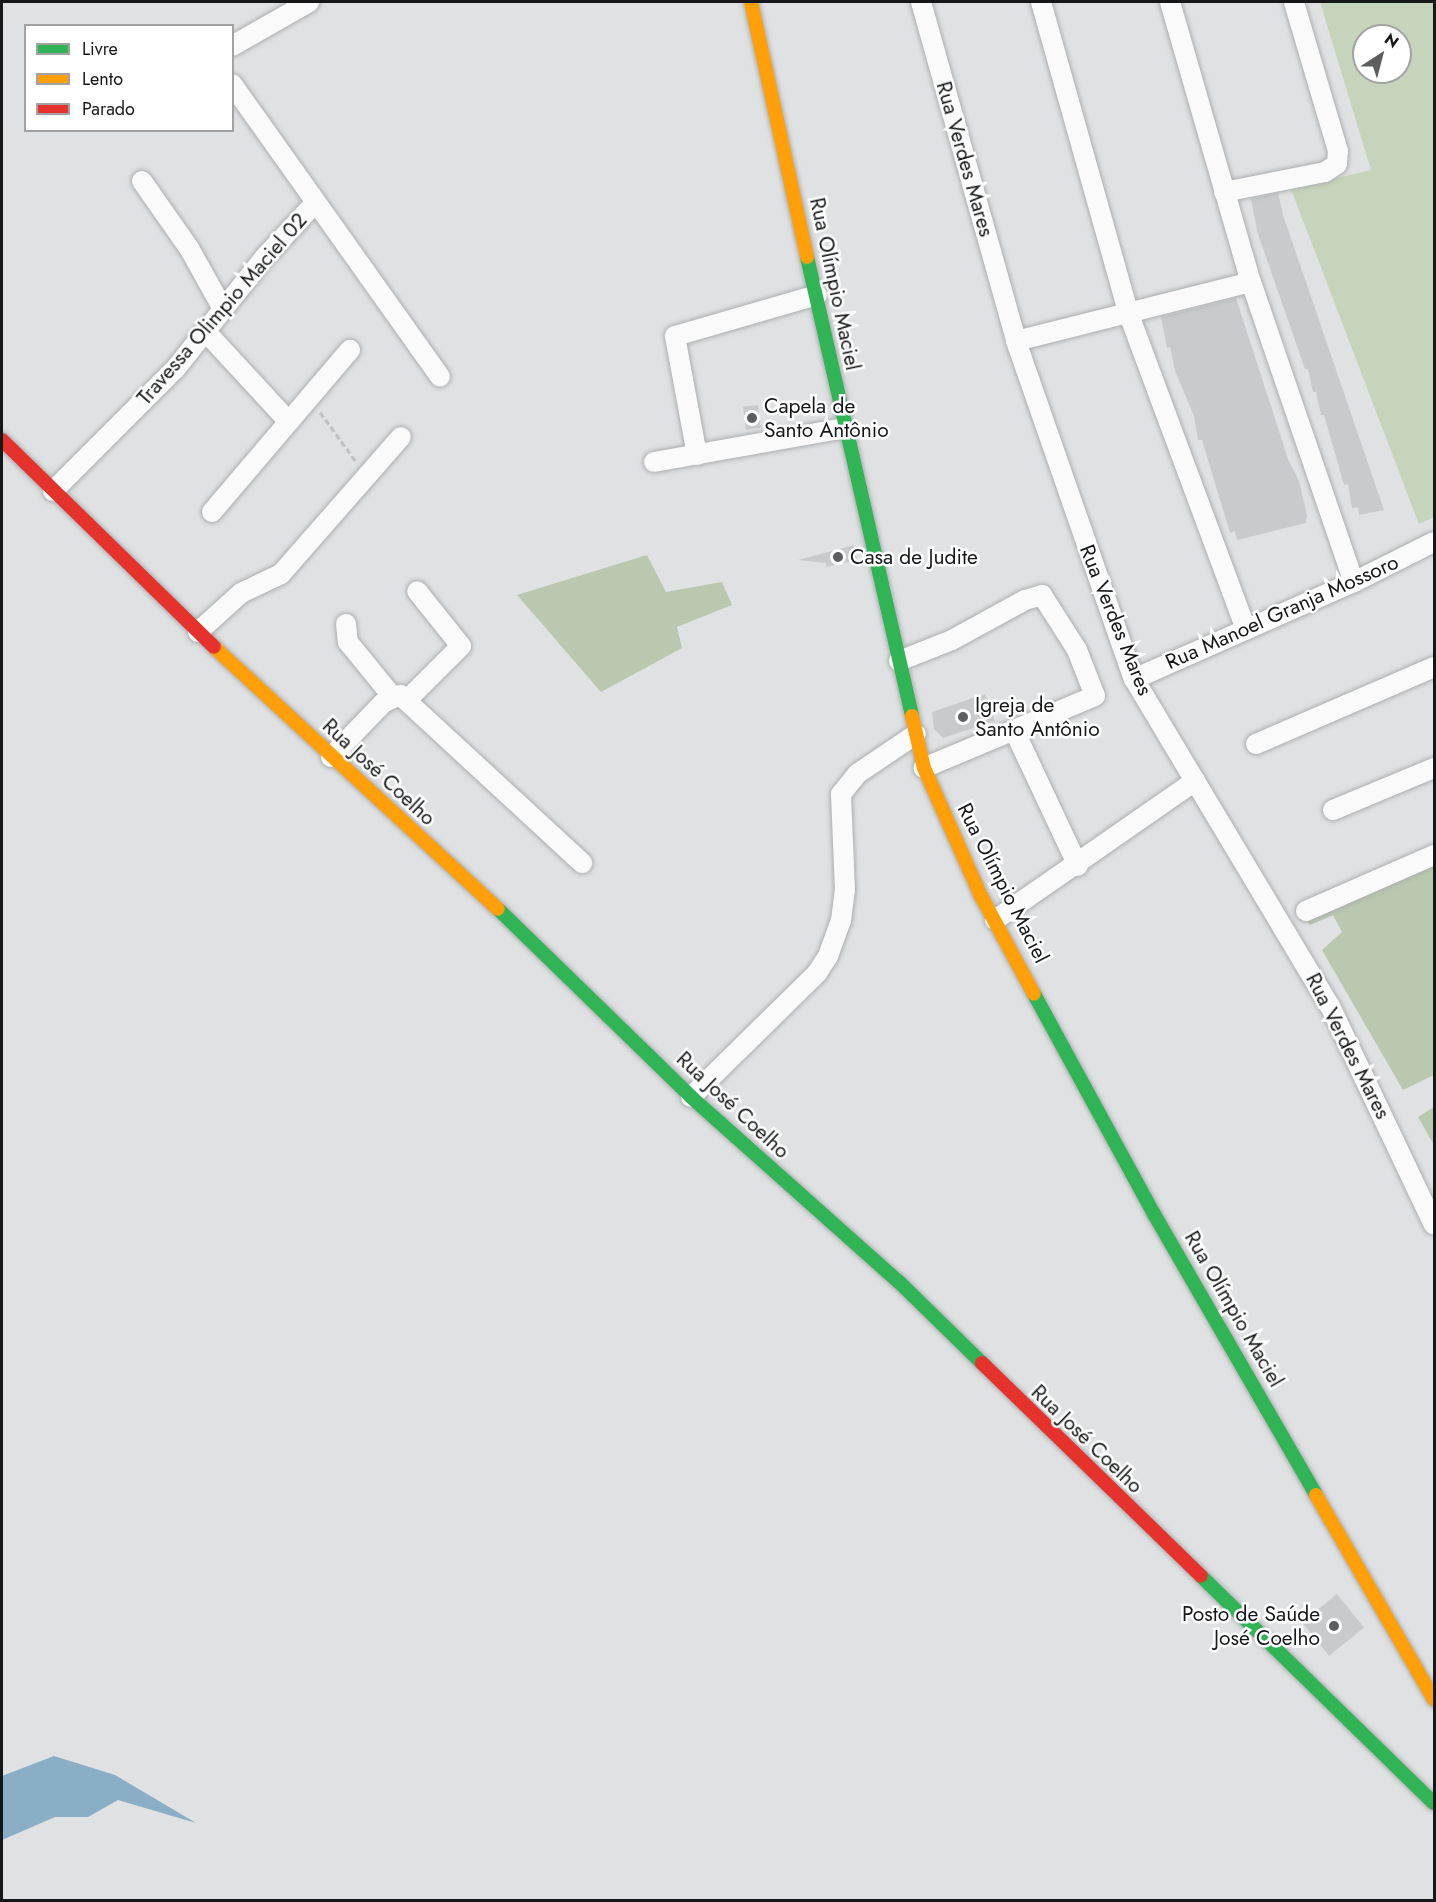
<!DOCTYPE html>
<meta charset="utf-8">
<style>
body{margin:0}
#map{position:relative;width:1436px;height:1902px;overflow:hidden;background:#dfe1e3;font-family:Jost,sans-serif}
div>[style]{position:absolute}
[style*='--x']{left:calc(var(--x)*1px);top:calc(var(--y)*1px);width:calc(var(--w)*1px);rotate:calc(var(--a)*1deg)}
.green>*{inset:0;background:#c5d4ba}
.forest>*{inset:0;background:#b9c8ae}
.water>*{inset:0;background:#89aec6}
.building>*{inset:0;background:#c8cacb;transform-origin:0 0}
.path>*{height:3px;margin-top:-1.5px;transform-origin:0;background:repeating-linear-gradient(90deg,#c1c1c2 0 6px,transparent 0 9px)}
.roads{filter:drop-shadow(0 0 2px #adaeaf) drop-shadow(0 0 2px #adaeaf)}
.street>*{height:20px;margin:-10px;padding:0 10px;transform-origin:10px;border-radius:10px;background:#fafafb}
.fast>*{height:14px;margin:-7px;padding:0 7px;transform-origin:7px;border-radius:7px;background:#30b455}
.slow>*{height:14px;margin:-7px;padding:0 7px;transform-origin:7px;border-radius:7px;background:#ff9f0a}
.jam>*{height:14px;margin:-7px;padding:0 7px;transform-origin:7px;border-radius:7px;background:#e5322d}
.dots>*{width:16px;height:16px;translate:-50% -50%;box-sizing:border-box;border:3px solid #fff;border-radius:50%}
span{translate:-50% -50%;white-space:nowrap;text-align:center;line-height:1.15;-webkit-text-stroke:5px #fff;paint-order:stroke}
.street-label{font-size:21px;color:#161718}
.poi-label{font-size:21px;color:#161718}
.left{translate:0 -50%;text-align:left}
.right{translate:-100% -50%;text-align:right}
.frame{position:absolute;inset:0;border:3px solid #161718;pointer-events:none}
.legend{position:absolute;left:24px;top:24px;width:210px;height:108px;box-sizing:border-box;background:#fff;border:2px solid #a2a2a3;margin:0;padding:8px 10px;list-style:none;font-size:18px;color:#161718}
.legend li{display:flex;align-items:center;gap:12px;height:30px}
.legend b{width:30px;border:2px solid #a2a2a3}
.north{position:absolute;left:1352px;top:24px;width:60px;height:60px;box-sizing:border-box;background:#fff;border:2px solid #a2a2a3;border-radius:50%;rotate:36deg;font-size:16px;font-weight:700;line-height:24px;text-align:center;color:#161718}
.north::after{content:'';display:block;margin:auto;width:21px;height:27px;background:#5c5e5f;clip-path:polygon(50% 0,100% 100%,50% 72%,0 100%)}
</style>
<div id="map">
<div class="green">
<div style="clip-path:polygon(evenodd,1320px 2px,1434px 2px,1434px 517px,1419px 524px,1291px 189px,1371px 170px,1320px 2px,1364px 36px,1400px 36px,1400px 72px,1364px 72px,1364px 36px)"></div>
</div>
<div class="forest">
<div style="clip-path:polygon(647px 555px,666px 592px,722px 582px,732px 605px,677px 627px,682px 648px,601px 692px,517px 595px)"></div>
<div style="clip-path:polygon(1434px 853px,1434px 1075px,1403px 1090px,1322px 950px,1342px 932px,1333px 915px,1310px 925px,1297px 908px)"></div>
<div style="clip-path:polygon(1434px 1107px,1434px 1145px,1418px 1117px)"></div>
</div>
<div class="water">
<div style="clip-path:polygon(54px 1756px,115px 1775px,196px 1823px,118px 1800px,88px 1817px,55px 1817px,2px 1840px,2px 1776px)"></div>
</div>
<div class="building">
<div style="clip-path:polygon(1278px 193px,1283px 215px,1384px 510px,1359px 515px,1358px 507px,1352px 508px,1348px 484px,1344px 485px,1324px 415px,1321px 415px,1316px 392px,1313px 392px,1308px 369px,1305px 369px,1257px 231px,1251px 199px)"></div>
<div style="clip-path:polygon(1236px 298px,1288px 459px,1299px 481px,1307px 515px,1306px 523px,1237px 540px,1235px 531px,1230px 533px,1202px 440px,1198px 440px,1194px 416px,1175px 371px,1170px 347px,1167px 348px,1161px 317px)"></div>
<div style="left:758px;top:405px;width:23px;height:15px;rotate:83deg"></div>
<div style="clip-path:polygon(854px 545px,857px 560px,826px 567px,826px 563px,798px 560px)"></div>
<div style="clip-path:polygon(985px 694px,995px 721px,943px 738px,934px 729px,932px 712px)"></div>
<div style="left:1337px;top:1594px;width:43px;height:45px;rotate:51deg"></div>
</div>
<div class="path">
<div style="--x:320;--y:412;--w:63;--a:54"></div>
</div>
<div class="roads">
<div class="street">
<div style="--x:921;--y:2;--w:352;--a:74.3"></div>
<div style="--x:1016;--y:341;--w:358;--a:70.8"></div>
<div style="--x:1134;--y:679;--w:381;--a:59.1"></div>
<div style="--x:1330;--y:1006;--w:242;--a:64.6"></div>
<div style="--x:1041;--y:2;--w:322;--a:74.3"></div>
<div style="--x:1128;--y:312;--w:339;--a:69.6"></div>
<div style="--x:1170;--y:2;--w:291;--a:73.9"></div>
<div style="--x:1251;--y:282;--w:317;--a:71.1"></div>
<div style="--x:232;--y:46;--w:89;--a:-29.7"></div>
<div style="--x:232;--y:84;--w:359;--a:54.6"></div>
<div style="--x:142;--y:181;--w:82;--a:55"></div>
<div style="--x:189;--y:248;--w:70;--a:60.9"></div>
<div style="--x:1224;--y:192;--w:103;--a:-11.2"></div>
<div style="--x:1325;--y:172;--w:14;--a:-34"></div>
<div style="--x:1337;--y:164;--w:13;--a:-86"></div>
<div style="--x:1338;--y:151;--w:155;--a:-106.5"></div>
<div style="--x:206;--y:332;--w:122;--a:47.3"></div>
<div style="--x:1016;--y:341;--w:242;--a:-14.1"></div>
<div style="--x:697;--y:455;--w:121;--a:-100.5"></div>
<div style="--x:675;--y:336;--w:148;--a:-16.1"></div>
<div style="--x:654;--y:462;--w:193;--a:-10.1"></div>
<div style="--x:53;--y:491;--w:174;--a:-45"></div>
<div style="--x:176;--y:368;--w:141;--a:-51.3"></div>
<div style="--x:264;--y:258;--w:75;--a:-47.2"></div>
<div style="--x:212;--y:512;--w:213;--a:-49.6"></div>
<div style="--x:346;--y:624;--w:18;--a:84"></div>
<div style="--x:348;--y:642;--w:70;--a:50.8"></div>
<div style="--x:198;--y:632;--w:58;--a:-42.2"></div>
<div style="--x:241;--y:593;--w:44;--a:-25.4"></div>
<div style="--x:281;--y:574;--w:182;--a:-48.8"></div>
<div style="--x:899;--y:661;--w:57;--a:-21.6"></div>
<div style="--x:952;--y:640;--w:83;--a:-28.7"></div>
<div style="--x:1025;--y:600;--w:18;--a:-16"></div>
<div style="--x:1042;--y:595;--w:65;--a:57.5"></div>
<div style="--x:1077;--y:650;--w:49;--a:68.6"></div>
<div style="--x:1095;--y:696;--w:186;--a:157.2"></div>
<div style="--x:1134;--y:679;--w:240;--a:-23.8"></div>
<div style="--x:1354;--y:582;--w:89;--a:-26.6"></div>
<div style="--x:408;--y:699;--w:75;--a:-45"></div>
<div style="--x:461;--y:646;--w:70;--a:-128.7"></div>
<div style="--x:1014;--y:730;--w:150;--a:64.8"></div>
<div style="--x:1256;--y:744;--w:194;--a:-23.4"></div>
<div style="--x:331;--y:757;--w:75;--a:-46.1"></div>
<div style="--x:383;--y:703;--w:19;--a:-25"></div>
<div style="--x:400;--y:695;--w:248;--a:42.7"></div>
<div style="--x:1333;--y:810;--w:109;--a:-22.6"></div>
<div style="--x:1306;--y:911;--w:140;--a:-23.6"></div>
<div style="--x:995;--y:920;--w:244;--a:-34.8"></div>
<div style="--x:691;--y:1097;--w:177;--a:-44.5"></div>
<div style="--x:817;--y:973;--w:20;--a:-57"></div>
<div style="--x:828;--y:956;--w:37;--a:-70"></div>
<div style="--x:841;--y:921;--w:31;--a:-83"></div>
<div style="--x:845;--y:890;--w:96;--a:-92.4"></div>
<div style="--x:841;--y:794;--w:26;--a:-51"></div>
<div style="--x:857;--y:774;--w:71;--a:-34.1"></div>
</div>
<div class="fast">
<div style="--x:807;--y:257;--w:471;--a:77.1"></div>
<div style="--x:498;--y:909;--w:269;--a:44.2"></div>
<div style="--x:691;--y:1097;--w:278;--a:41.7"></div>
<div style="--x:899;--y:1282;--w:116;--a:44.3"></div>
<div style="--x:1034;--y:994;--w:251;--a:61.4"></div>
<div style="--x:1154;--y:1214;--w:324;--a:60"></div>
<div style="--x:1201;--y:1576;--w:325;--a:44.3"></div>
</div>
<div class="slow">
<div style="--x:751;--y:2;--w:261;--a:77.6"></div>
<div style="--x:214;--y:647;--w:386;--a:42.7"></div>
<div style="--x:912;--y:716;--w:53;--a:77"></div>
<div style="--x:924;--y:768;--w:140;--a:66"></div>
<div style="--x:981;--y:896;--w:111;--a:61.6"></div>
<div style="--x:1316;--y:1495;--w:236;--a:60"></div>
</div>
<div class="jam">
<div style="--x:2;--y:440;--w:296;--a:44.3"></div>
<div style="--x:982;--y:1363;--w:305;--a:44.2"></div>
</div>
</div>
<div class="dots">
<div style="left:752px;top:418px;background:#5c5e5f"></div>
<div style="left:838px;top:557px;background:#5c5e5f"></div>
<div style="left:963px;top:717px;background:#5c5e5f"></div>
<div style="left:1334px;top:1626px;background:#5c5e5f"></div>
</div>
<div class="street-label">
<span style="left:965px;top:159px;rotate:74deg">Rua Verdes Mares</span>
<span style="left:835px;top:284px;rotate:78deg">Rua Olímpio Maciel</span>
<span style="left:222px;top:309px;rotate:-49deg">Travessa Olimpio Maciel 02</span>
<span style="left:1282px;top:612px;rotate:-24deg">Rua Manoel Granja Mossoro</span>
<span style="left:1116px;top:620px;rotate:68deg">Rua Verdes Mares</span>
<span style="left:379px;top:772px;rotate:43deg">Rua José Coelho</span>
<span style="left:1003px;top:883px;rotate:63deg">Rua Olímpio Maciel</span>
<span style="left:1348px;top:1046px;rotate:63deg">Rua Verdes Mares</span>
<span style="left:733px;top:1105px;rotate:43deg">Rua José Coelho</span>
<span style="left:1234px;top:1309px;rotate:60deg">Rua Olímpio Maciel</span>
<span style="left:1087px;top:1439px;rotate:44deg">Rua José Coelho</span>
</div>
<div class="poi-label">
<span class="left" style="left:764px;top:418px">Capela de<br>Santo Antônio</span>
<span class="left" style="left:850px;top:557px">Casa de Judite</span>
<span class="left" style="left:975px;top:717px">Igreja de<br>Santo Antônio</span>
<span class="right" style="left:1320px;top:1626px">Posto de Saúde<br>José Coelho</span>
</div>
<div class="frame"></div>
<ul class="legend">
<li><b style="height:8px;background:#30b455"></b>Livre</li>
<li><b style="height:8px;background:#ff9f0a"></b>Lento</li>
<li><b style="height:8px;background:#e5322d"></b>Parado</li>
</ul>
<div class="north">N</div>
</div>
